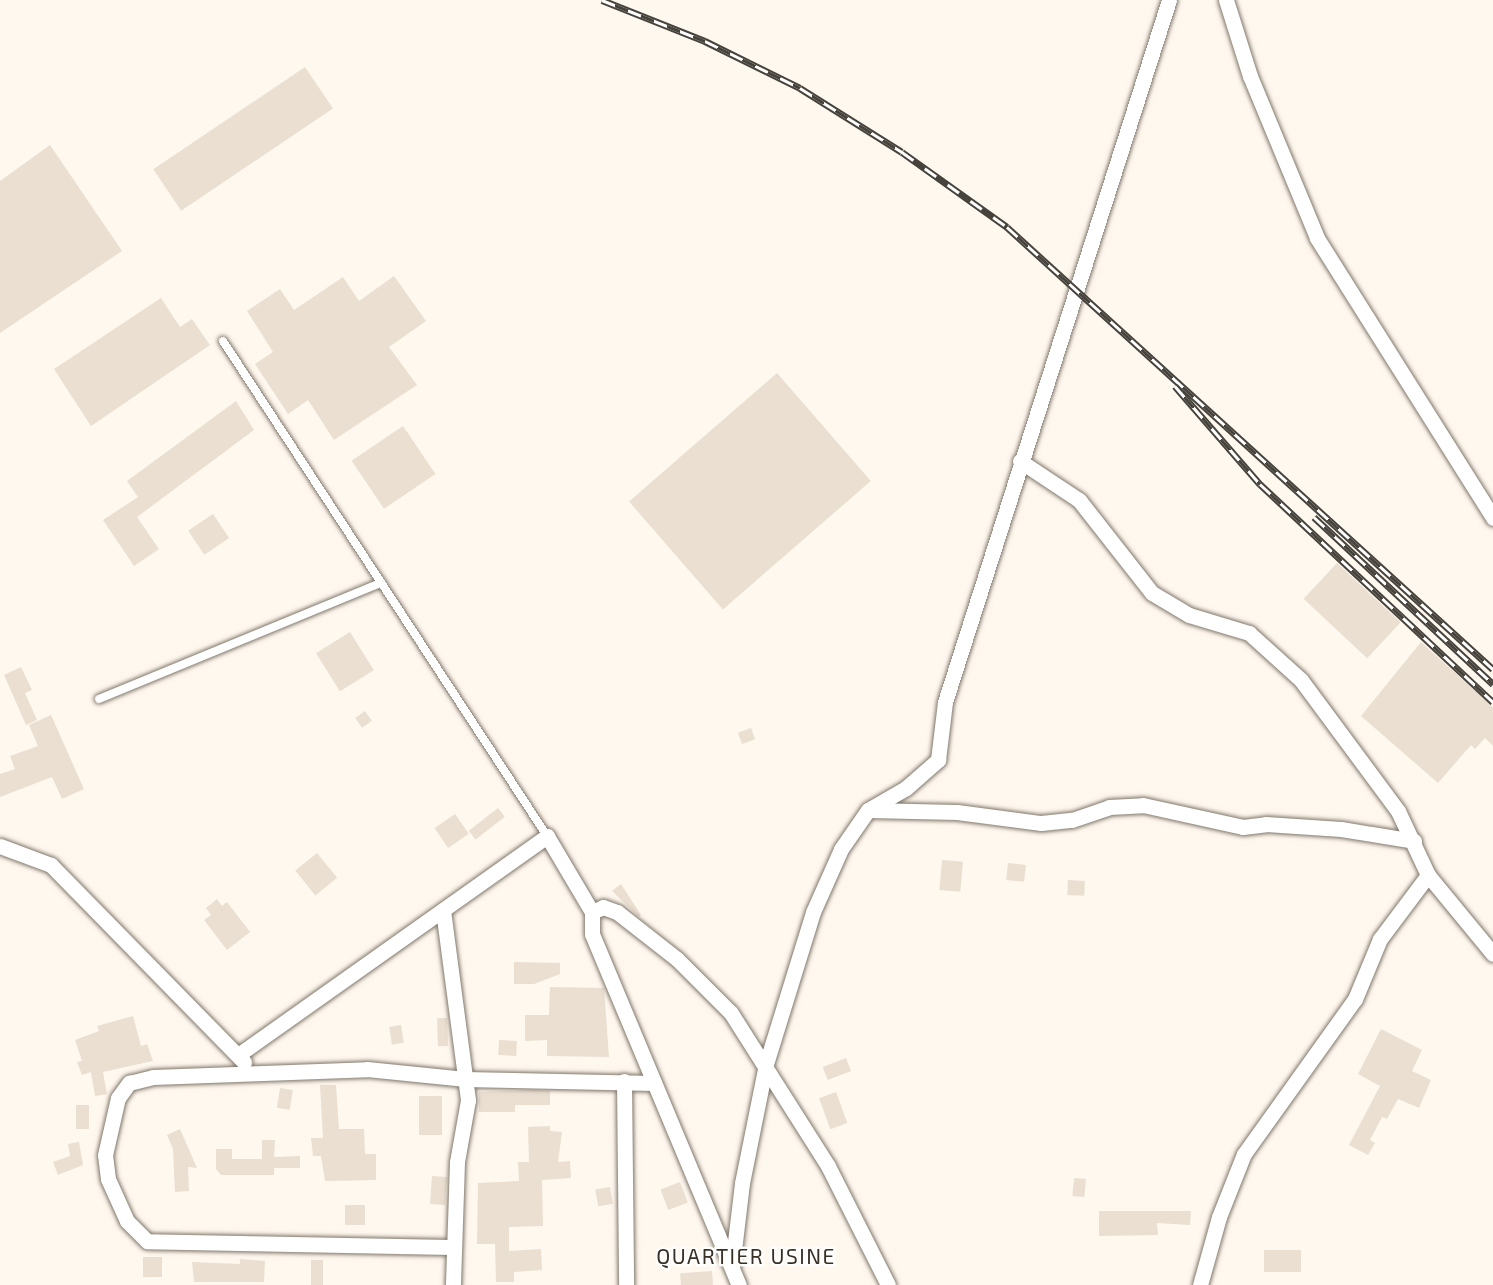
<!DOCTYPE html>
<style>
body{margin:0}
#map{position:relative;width:1493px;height:1285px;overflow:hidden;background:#fff8ef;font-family:"Exo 2",sans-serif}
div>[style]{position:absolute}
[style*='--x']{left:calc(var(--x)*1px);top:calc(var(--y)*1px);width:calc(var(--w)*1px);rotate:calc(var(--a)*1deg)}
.building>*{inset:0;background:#eadfd1;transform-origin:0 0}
.roads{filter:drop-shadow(0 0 2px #81776b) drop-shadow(0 0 2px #81776b)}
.lane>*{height:8px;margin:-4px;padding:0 4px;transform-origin:4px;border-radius:4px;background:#fff}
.street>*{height:15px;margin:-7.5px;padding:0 7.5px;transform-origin:7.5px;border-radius:7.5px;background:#fff}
.rail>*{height:7px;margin-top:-3.5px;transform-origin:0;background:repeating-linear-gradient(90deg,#fff 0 14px,#46423c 0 28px);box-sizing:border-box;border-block:2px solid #46423c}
span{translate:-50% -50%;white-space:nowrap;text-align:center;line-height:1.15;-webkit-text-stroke:4.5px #fff;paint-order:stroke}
.neighbourhood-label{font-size:21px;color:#393025;letter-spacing:1.5px}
</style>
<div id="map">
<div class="building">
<div style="left:305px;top:67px;width:50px;height:183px;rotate:56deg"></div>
<div style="clip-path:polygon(50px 145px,122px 251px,0 333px,0 181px)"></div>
<div style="clip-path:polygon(394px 276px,426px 321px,389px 347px,417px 385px,334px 440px,308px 400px,288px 414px,255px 364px,273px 352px,247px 311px,280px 289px,294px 310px,343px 277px,359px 301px)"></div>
<div style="clip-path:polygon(161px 298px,180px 327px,192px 319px,210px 345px,91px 426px,54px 369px)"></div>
<div style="left:777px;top:373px;width:143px;height:196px;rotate:49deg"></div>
<div style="clip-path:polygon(236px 401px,254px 430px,137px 517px,159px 549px,134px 566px,103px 520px,138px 497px,127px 481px)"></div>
<div style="left:403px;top:426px;width:58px;height:62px;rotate:56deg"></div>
<div style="left:213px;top:514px;width:29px;height:30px;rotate:56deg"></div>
<div style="left:1337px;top:563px;width:87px;height:49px;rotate:43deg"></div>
<div style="left:350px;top:632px;width:45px;height:40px;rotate:58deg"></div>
<div style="clip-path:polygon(1421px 642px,1493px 707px,1493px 746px,1485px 738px,1475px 749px,1471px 745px,1438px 783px,1361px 716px)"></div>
<div style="clip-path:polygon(21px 667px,32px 690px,25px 693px,37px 720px,26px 725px,4px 675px)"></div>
<div style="left:365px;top:711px;width:12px;height:12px;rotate:55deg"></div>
<div style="clip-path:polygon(51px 715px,84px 789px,62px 799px,52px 777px,0 797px,0 774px,15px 769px,10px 756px,38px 746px,29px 725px)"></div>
<div style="left:751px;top:728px;width:12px;height:14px;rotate:70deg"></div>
<div style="left:498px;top:808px;width:11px;height:37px;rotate:52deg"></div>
<div style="left:455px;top:814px;width:24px;height:25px;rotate:55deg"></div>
<div style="left:317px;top:853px;width:32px;height:28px;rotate:51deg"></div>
<div style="left:942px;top:860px;width:21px;height:30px;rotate:5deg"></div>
<div style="left:1008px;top:863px;width:18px;height:17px;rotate:6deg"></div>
<div style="left:1068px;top:880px;width:17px;height:15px;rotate:3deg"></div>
<div style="clip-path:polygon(621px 884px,641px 915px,639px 917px,612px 891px)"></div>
<div style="clip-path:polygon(217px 899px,222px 906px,227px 902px,250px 932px,227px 950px,204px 920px,211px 915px,206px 908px)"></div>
<div style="clip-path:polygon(514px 962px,560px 963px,560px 974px,534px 984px,514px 984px)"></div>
<div style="clip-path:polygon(550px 987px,604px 988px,609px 1057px,547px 1056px,547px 1040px,525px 1041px,525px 1015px,549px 1015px)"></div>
<div style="clip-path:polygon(133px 1016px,141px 1046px,147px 1044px,153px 1061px,103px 1072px,107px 1094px,95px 1096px,91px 1072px,82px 1075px,77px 1062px,82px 1061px,75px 1040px,99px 1031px,97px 1026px)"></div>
<div style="left:447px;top:1018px;width:28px;height:10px;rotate:88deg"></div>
<div style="left:401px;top:1025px;width:18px;height:12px;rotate:81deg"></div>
<div style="clip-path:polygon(1381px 1029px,1422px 1050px,1412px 1071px,1431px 1080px,1419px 1108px,1398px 1099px,1387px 1119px,1382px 1117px,1370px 1140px,1375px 1143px,1368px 1155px,1349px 1145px,1380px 1086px,1358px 1074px)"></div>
<div style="left:499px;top:1040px;width:18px;height:15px;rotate:3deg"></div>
<div style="left:846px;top:1058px;width:14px;height:25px;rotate:69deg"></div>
<div style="clip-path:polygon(320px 1085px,336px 1085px,339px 1129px,364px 1129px,365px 1154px,376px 1154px,376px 1180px,325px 1181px,321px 1156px,313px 1156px,311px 1138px,323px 1138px)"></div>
<div style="left:280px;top:1088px;width:13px;height:20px;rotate:9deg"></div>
<div style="clip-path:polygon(534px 1090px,550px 1091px,550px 1105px,515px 1105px,515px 1112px,479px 1112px,479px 1092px)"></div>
<div style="left:836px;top:1092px;width:33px;height:18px;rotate:70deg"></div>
<div style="left:419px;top:1096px;width:23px;height:39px"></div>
<div style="left:76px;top:1105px;width:13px;height:24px"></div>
<div style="clip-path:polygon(550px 1126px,550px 1131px,562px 1132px,558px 1162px,570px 1161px,571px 1178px,542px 1180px,543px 1226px,509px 1227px,509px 1251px,541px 1249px,542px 1270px,514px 1272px,514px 1282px,496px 1282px,495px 1244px,477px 1244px,478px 1183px,519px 1181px,518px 1162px,529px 1162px,528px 1127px)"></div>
<div style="clip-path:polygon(180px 1129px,197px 1168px,188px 1167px,189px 1191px,175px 1192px,173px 1149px,167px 1135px)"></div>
<div style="clip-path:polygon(262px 1140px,275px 1140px,274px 1157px,300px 1156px,300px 1168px,274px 1168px,274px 1175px,221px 1175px,216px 1169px,216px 1149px,232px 1149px,232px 1159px,262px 1159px)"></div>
<div style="clip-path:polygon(79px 1142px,83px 1165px,58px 1175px,53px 1162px,70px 1156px,68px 1144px)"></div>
<div style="left:432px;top:1176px;width:15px;height:28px;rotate:4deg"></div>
<div style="left:1074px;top:1178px;width:12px;height:18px;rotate:5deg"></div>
<div style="left:680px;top:1182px;width:22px;height:21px;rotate:69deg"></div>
<div style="left:610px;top:1187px;width:17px;height:15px;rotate:80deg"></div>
<div style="left:345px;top:1205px;width:20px;height:20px"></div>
<div style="clip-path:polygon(1099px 1211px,1191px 1211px,1190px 1225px,1157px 1223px,1158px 1235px,1099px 1236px)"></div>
<div style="left:1264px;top:1250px;width:37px;height:22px"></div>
<div style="left:162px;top:1257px;width:20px;height:19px;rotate:90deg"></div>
<div style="clip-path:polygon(240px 1259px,265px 1261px,264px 1282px,194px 1282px,192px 1262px,240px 1264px)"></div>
<div style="left:311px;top:1260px;width:12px;height:25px"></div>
<div style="left:712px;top:1271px;width:14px;height:32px;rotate:86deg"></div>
</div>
<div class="roads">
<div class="lane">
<div style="--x:223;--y:341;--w:592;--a:56.79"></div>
<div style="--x:99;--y:699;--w:305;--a:-22.4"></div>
</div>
<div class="street">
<div style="--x:1226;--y:0;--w:80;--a:72.5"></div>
<div style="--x:1250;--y:76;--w:175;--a:67.5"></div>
<div style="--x:1317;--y:238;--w:331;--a:57.8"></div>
<div style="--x:1020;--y:461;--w:71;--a:33.5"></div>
<div style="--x:1079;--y:500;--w:118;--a:51.9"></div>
<div style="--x:1152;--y:593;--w:43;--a:30.7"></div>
<div style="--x:1189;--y:615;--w:63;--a:16.7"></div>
<div style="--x:1249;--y:633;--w:70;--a:42.1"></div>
<div style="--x:1301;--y:680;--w:163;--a:53.5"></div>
<div style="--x:1398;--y:811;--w:71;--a:64.9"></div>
<div style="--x:1428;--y:875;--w:102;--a:50.6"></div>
<div style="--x:868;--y:810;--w:89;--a:1.3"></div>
<div style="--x:957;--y:812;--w:85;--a:7.5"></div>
<div style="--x:1041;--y:823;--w:31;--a:-6"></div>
<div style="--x:1072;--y:820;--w:39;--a:-19"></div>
<div style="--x:1109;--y:807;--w:34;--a:-3"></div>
<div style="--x:1143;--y:805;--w:102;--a:12.4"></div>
<div style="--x:1243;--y:827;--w:23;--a:-7"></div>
<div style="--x:1266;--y:824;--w:75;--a:3.8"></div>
<div style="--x:1341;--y:829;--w:74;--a:9.3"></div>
<div style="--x:0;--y:846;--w:54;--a:20.4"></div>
<div style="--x:51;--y:865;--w:276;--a:45.6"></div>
<div style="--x:443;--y:910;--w:192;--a:82.5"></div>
<div style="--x:468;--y:1100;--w:63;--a:100.1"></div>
<div style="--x:457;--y:1162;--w:123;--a:91.9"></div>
<div style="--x:592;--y:912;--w:12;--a:-24"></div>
<div style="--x:603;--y:907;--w:15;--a:20"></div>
<div style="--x:617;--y:912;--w:76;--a:38.1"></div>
<div style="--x:677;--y:959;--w:76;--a:45"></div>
<div style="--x:731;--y:1013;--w:181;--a:57.6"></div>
<div style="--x:828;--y:1166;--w:133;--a:63.2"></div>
<div style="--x:238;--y:1055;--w:379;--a:-35.3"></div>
<div style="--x:547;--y:836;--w:88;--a:59.4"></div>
<div style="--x:592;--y:912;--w:22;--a:90"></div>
<div style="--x:592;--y:934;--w:381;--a:67.3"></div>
<div style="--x:624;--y:1081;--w:204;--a:89.4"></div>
<div style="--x:451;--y:1247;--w:304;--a:-178.9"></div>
<div style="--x:147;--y:1241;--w:28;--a:-135"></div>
<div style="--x:127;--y:1221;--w:46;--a:-114.3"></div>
<div style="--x:108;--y:1179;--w:24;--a:-97"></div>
<div style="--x:105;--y:1155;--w:58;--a:-77.2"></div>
<div style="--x:118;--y:1098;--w:19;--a:-54"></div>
<div style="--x:129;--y:1083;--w:25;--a:-14"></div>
<div style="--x:153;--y:1077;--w:214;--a:-2.1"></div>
<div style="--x:367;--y:1069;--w:99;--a:5.8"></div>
<div style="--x:465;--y:1079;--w:189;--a:1.2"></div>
<div style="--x:732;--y:1267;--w:85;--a:-83.2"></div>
<div style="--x:742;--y:1183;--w:121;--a:-78.6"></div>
<div style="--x:766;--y:1064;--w:159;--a:-72.8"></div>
<div style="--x:813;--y:912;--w:69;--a:-66"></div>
<div style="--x:841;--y:849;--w:47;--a:-55.3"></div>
<div style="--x:868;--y:810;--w:44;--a:-30.1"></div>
<div style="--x:906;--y:788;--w:43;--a:-41.2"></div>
<div style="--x:938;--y:760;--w:58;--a:-83.1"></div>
<div style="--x:945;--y:702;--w:737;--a:-72.3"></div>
<div style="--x:1200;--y:1285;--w:71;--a:-74.4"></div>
<div style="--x:1219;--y:1217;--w:68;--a:-68.4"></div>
<div style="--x:1244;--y:1154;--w:191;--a:-54.4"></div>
<div style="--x:1355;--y:999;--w:65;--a:-67.4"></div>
<div style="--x:1380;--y:939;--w:80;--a:-53.1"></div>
</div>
</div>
<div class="rail">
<div style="--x:602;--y:0;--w:111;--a:21.7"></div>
<div style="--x:705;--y:41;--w:106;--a:26.3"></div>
<div style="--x:800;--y:88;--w:120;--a:32.1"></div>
<div style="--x:902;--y:152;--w:129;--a:35.5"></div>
<div style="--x:1007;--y:227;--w:657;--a:42.29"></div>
<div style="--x:1175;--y:386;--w:130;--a:49.1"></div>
<div style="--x:1260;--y:484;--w:319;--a:43.1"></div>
<div style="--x:1314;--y:517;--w:245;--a:43"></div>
</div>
<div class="neighbourhood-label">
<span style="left:746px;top:1256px">QUARTIER USINE</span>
</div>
</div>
